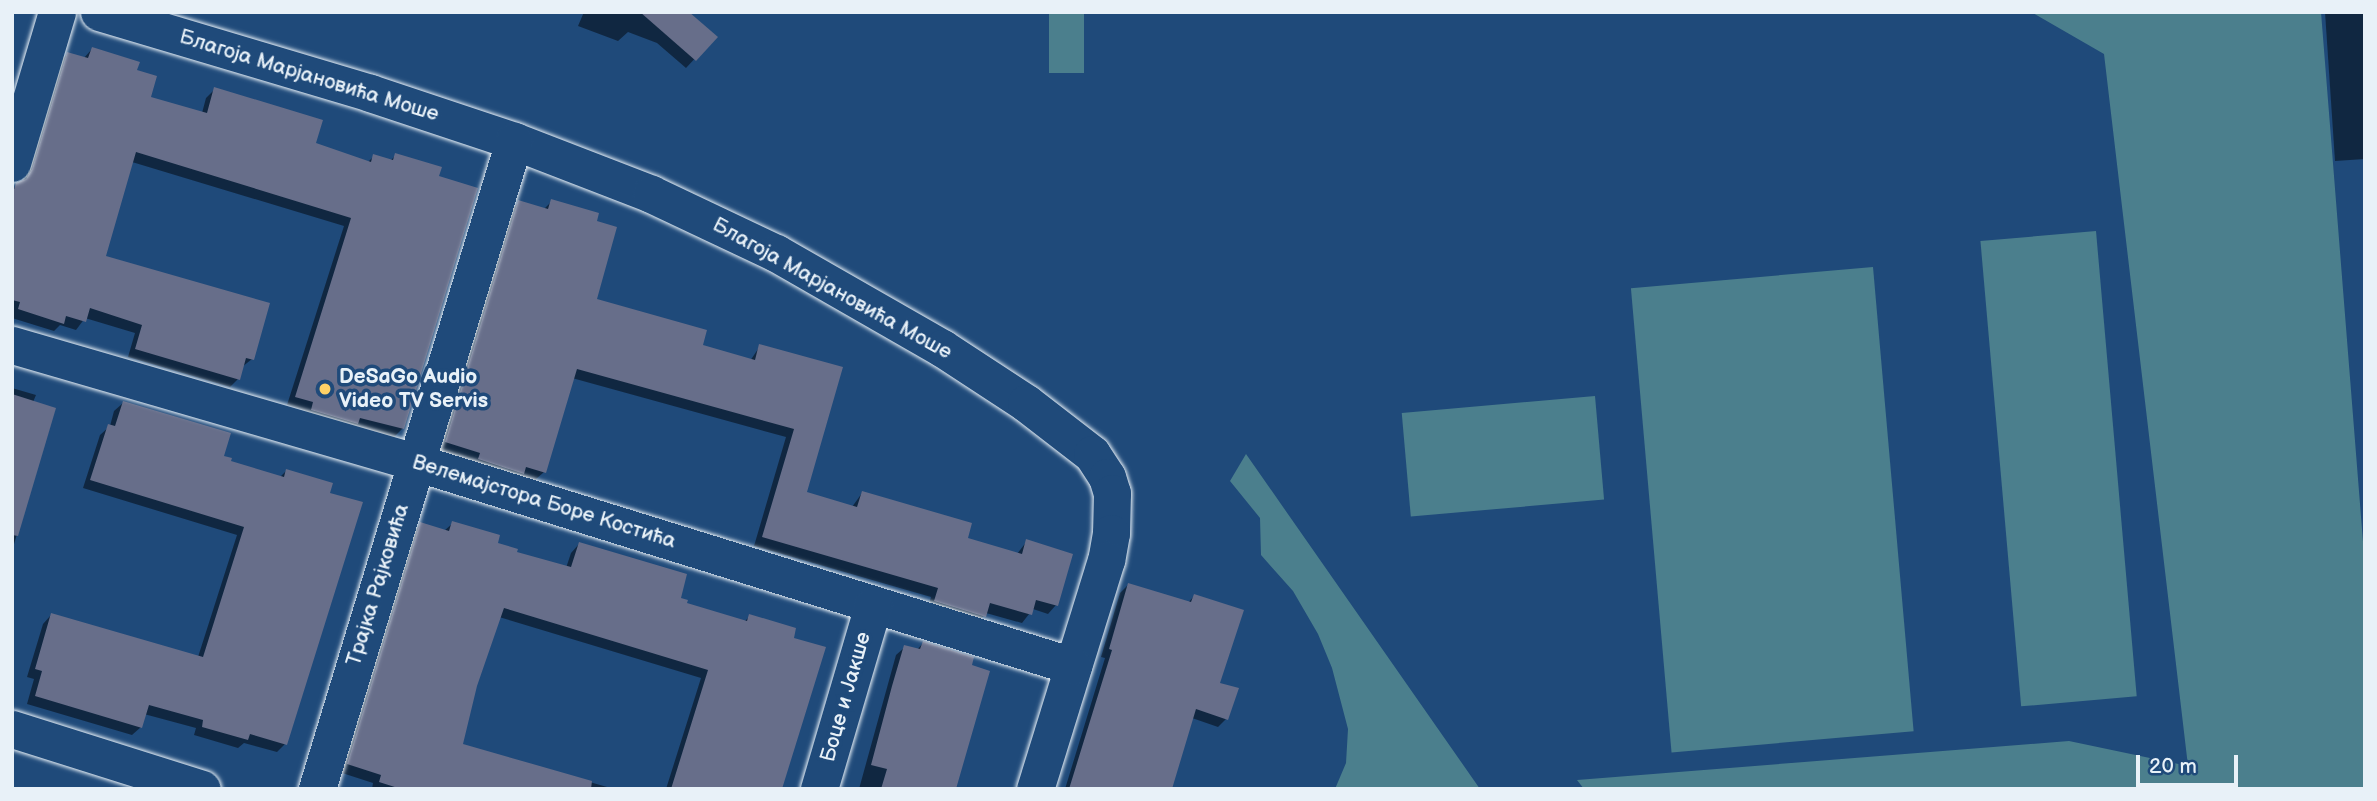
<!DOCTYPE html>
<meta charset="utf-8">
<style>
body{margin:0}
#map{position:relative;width:2377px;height:801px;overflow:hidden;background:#1f4a7a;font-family:"Balsamiq Sans",sans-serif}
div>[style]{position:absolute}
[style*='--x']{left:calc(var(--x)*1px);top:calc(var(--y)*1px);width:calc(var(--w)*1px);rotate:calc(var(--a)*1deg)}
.green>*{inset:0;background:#4b7f8d;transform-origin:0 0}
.shadow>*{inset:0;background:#0007}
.building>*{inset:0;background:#676e8a}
.roads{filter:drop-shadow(0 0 2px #e8f1f8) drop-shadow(0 0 2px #e8f1f8)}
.street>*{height:37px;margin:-18.5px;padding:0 18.5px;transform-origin:18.5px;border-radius:18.5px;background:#1f4a7a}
.dots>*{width:19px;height:19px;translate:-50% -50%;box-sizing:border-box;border:4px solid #1f4a7a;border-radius:50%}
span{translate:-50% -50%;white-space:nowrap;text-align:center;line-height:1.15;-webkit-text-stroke:7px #1f4a7a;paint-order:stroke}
.street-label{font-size:21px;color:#e8f1f8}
.poi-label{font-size:21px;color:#e8f1f8;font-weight:700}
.left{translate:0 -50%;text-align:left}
.frame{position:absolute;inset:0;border:14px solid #e8f1f8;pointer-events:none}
.scale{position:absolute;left:2136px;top:755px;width:102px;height:32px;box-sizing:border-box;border:4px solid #e8f1f8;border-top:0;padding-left:9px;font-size:21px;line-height:24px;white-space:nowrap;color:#e8f1f8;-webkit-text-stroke:5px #1f4a7a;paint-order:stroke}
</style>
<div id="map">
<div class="green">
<div style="left:1049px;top:12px;width:35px;height:61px"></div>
<div style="clip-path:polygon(2031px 12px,2321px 12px,2365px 567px,2365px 789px,1584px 789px,1577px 780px,2069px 741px,2188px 766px,2104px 54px)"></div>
<div style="left:2096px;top:231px;width:467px;height:116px;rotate:85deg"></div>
<div style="left:1873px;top:267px;width:466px;height:243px;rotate:85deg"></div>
<div style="left:1595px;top:396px;width:104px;height:194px;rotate:85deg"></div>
<div style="clip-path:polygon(1246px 454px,1480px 789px,1335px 789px,1346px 763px,1348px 729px,1332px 668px,1318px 634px,1293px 591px,1261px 555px,1260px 518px,1230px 481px)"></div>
</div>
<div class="shadow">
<div style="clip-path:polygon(584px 12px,687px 12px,715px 37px,686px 68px,657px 43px,628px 32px,618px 41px,578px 26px)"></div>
<div style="clip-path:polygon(2325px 12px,2365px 12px,2365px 159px,2335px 161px)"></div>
<div style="clip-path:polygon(92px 49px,135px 71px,148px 98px,202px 113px,206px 98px,215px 89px,313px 144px,368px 162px,374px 156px,390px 161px,396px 155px,437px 177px,403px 428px,394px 437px,304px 418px,306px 411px,287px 405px,344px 226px,132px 162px,104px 257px,252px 359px,242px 367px,238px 379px,230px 387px,128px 357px,135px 333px,85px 318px,76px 330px,60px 325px,54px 331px,12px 318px,12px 190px,24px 179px,59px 63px,67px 54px,83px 59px)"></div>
<div style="clip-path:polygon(552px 201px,595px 301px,700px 346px,750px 361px,760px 346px,840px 369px,804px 493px,852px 507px,862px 493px,966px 539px,1017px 554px,1027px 541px,1056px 605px,1048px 614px,1033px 609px,1022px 623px,986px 613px,976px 625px,927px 610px,931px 597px,754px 546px,786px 437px,572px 378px,544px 472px,535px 480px,437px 450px,510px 211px,519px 202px,543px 210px)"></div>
<div style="clip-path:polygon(12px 388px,36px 395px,33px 402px,54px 409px,12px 551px)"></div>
<div style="clip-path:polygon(123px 403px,229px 463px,280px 477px,286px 471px,285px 744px,277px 752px,244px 743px,238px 748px,194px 735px,196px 728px,144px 714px,141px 727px,132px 735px,27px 704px,34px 679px,27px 677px,43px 624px,51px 615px,198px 657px,237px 535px,83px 488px,100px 435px,110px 426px,114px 411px)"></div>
<div style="clip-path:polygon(453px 523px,515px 553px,566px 568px,571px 553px,579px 544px,685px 604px,744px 622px,750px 616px,780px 789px,666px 789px,701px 678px,499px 617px,476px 685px,461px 745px,614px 789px,372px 789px,373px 783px,339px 772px,412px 533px,421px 524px,444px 531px)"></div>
<div style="clip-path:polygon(1128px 585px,1188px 603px,1194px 596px,1226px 719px,1218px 727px,1192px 718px,1170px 789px,1065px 789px,1105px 658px,1101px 657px,1120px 593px)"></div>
<div style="clip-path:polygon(923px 643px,954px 789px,859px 789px,896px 655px,905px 647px,917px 650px)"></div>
</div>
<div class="building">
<div style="clip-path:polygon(640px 12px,689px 12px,718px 37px,696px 61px)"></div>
<div style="clip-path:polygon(92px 47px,140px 62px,137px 70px,157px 76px,151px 97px,207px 113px,214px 87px,323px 120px,316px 143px,371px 162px,373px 154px,393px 160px,395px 153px,442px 167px,439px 176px,478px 188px,404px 429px,360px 418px,358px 424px,311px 410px,313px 402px,295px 397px,351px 218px,136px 152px,106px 256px,270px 303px,254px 360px,246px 358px,240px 380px,135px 349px,142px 325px,90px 308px,86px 322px,66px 316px,64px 324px,18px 309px,20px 302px,12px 300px,12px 196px,16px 183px,26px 179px,32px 169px,67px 52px,88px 58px)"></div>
<div style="clip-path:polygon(551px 199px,599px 213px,597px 221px,617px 227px,597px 299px,707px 330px,703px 345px,755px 360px,759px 344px,843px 367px,807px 492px,857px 507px,862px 491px,972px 523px,968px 538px,1022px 554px,1026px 539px,1073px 554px,1058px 606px,1036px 600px,1032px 615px,990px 603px,986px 617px,934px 601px,938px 588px,762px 537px,794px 429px,577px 369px,546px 473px,526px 467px,524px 474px,478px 459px,480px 453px,445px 442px,518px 200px,548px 209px)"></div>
<div style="clip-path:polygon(12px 394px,56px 408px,18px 536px,12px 535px)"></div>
<div style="clip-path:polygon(123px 401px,231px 433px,224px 456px,232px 458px,231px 461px,284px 477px,286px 469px,333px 483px,330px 493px,363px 502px,287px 745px,250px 734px,248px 740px,202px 727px,203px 720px,149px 705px,142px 728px,35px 696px,42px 671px,35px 669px,51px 613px,203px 657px,244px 527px,90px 480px,108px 424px,115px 426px)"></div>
<div style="clip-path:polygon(452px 521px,500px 535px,498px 543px,518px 549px,517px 552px,571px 567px,579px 542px,687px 574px,681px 598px,688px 600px,687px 603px,747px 621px,749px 614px,796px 628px,794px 638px,826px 647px,782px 789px,671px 789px,708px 670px,504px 608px,477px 686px,463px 744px,592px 781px,591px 789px,401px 789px,379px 782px,381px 775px,347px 764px,420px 522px,449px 531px)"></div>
<div style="clip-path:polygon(1128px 583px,1191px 602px,1194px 594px,1244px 610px,1220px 683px,1239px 688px,1228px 720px,1196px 709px,1172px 789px,1069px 789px,1112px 650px,1109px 649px)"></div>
<div style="clip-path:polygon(923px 641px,974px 657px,972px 665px,990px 671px,956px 789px,881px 789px,887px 769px,871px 765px,892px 686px,904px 645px,920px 649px)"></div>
</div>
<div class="roads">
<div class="street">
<div style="--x:99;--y:12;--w:283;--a:16.6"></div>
<div style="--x:370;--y:93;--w:152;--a:18.4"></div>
<div style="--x:514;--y:141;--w:147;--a:21.1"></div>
<div style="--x:651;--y:194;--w:138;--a:25.3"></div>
<div style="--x:776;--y:253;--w:191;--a:29.8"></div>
<div style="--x:942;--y:348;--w:100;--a:33.2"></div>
<div style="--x:1026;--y:403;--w:83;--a:37.7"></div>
<div style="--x:1092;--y:454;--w:27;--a:57"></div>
<div style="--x:1107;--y:477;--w:17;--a:73"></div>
<div style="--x:1112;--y:493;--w:40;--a:91.4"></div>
<div style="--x:1111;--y:533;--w:27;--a:100"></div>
<div style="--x:1106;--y:560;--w:240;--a:107.2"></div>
<div style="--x:12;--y:163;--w:158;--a:-73.4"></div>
<div style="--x:12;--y:345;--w:420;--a:16.2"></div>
<div style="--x:415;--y:462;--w:689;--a:17.23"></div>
<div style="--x:12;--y:729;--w:199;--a:17.5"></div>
<div style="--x:317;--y:789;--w:677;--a:-73.09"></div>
<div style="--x:819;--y:789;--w:192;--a:-73.6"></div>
</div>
</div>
<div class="dots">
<div style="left:325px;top:389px;background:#ffd166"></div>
</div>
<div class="street-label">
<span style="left:309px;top:76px;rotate:17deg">Благоја Марјановића Моше</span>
<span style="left:832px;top:289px;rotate:29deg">Благоја Марјановића Моше</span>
<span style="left:544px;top:502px;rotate:17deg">Велемајстора Боре Костића</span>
<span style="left:378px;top:585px;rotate:-73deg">Трајка Рајковића</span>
<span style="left:846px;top:697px;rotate:-74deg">Боце и Јакше</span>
</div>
<div class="poi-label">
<span class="left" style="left:339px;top:389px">DeSaGo Audio<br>Video TV Servis</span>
</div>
<div class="frame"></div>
<div class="scale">20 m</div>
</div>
